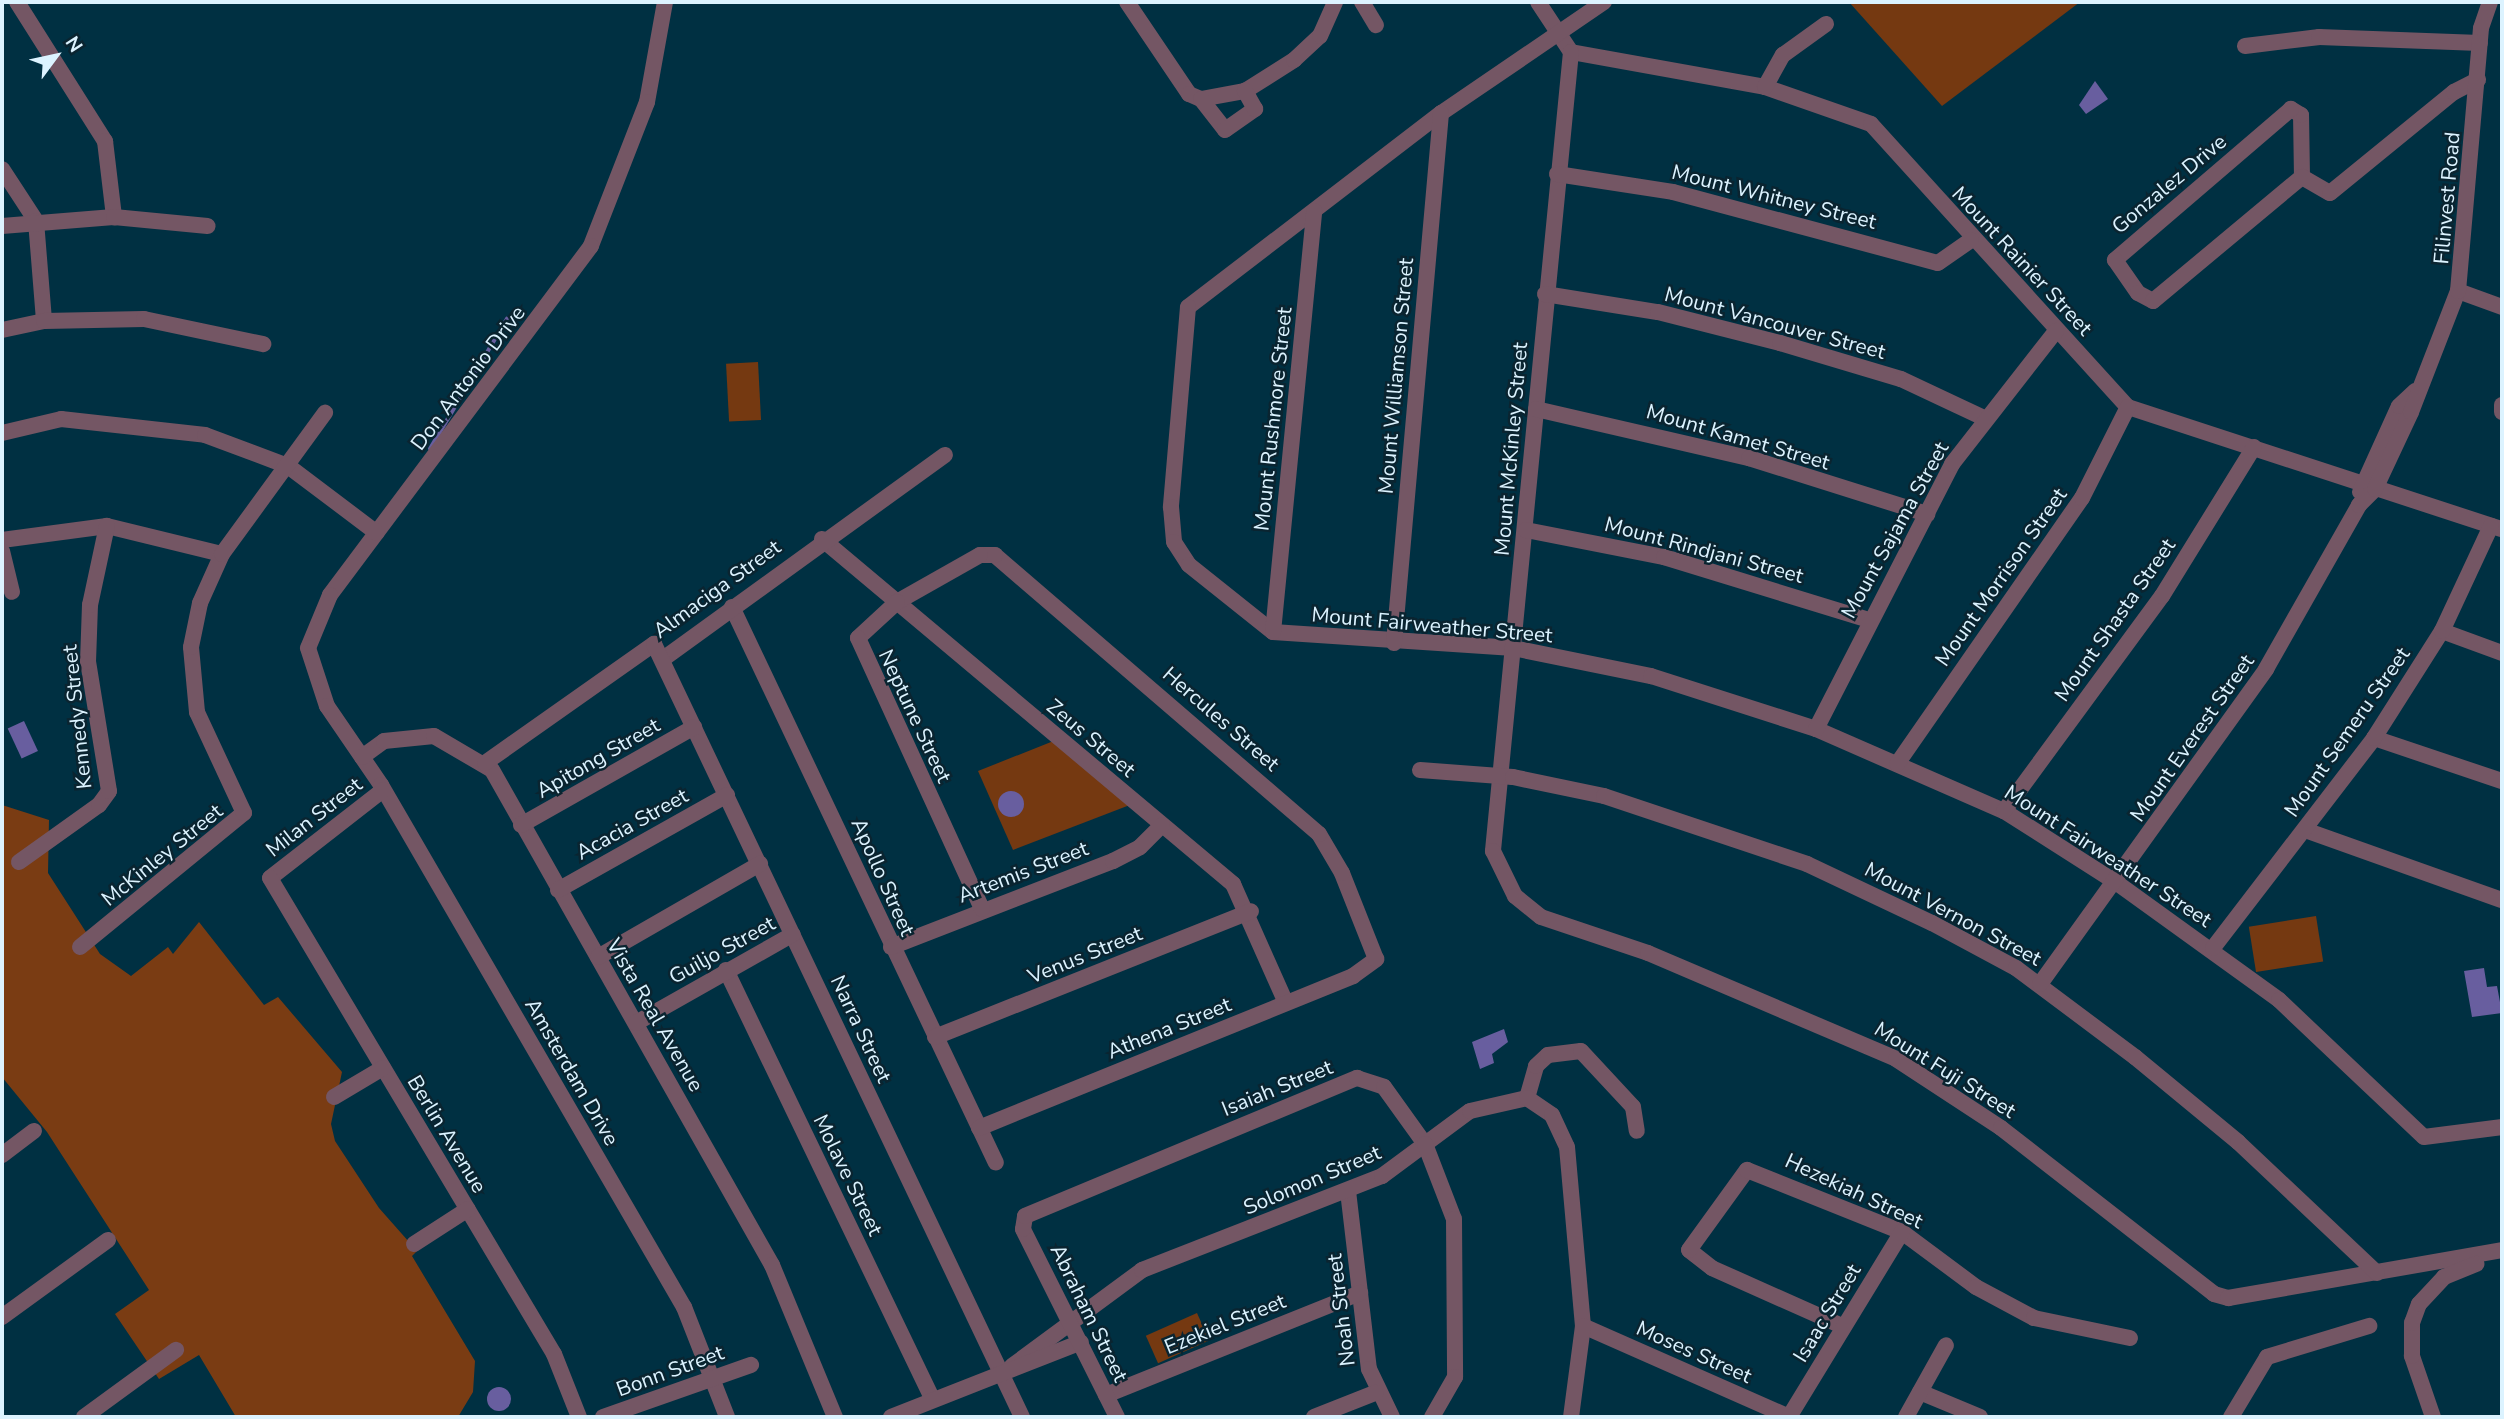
<!DOCTYPE html>
<style>
body{margin:0}
#map{position:relative;width:2504px;height:1419px;overflow:hidden;background:#003042;font-family:"Nunito Sans",sans-serif}
div>[style]{position:absolute}
[style*='--x']{left:calc(var(--x)*1px);top:calc(var(--y)*1px);width:calc(var(--w)*1px);rotate:calc(var(--a)*1deg)}
.green>*{inset:0;background:#753911;transform-origin:0 0}
.forest>*{inset:0;background:#7a3c13}
.water>*{inset:0;background:#685e9f;transform-origin:0 0}
.round{border-radius:50%}
.stream>*{height:3.5px;margin:-1.75px;padding:0 1.75px;transform-origin:1.75px;border-radius:1.75px;background:#685e9f}
.minor>*{height:16px;margin:-8px;padding:0 8px;transform-origin:8px;border-radius:8px;background:#745664}
span{translate:-50% -50%;white-space:nowrap;text-align:center;line-height:1.15;-webkit-text-stroke:5px #0a2430;paint-order:stroke}
.street-label{font-size:21px;color:#dcf3ff}
.frame{position:absolute;inset:0;border:4px solid #dcf3ff;pointer-events:none}
.north{position:absolute;left:21px;top:21px;width:70px;height:70px;-webkit-text-stroke:5px #0a2430;paint-order:stroke;rotate:57deg;font-size:19px;font-weight:700;line-height:28px;text-align:center;color:#dcf3ff}
.north::after{content:'';display:block;margin:auto;width:24px;height:32px;background:#dcf3ff;clip-path:polygon(50% 0,100% 100%,50% 72%,0 100%)}
</style>
<div id="map">
<div class="green">
<div style="clip-path:polygon(1849px 2px,2080px 2px,1942px 106px)"></div>
<div style="left:758px;top:362px;width:58px;height:32px;rotate:87deg"></div>
<div style="clip-path:polygon(1056px 740px,1135px 803px,1013px 850px,978px 771px)"></div>
<div style="left:2316px;top:916px;width:46px;height:68px;rotate:81deg"></div>
<div style="left:1197px;top:1313px;width:30px;height:56px;rotate:66deg"></div>
</div>
<div class="forest">
<div style="clip-path:polygon(2px 805px,49px 820px,48px 873px,100px 954px,131px 976px,168px 947px,173px 954px,199px 922px,264px 1005px,278px 997px,342px 1072px,331px 1124px,335px 1141px,379px 1208px,417px 1251px,412px 1256px,475px 1361px,473px 1392px,458px 1417px,236px 1417px,199px 1355px,159px 1379px,115px 1314px,149px 1290px,47px 1132px,2px 1077px)"></div>
</div>
<div class="water">
<div style="clip-path:polygon(2095px 81px,2108px 99px,2086px 114px,2079px 105px)"></div>
<div style="left:24px;top:721px;width:33px;height:18px;rotate:65deg"></div>
<div class="round" style="left:998px;top:791px;width:26px;height:26px"></div>
<div style="clip-path:polygon(2484px 968px,2487px 987px,2497px 986px,2502px 1013px,2472px 1017px,2464px 971px)"></div>
<div style="clip-path:polygon(1504px 1029px,1508px 1042px,1492px 1054px,1494px 1063px,1480px 1069px,1472px 1042px)"></div>
<div class="round" style="left:487px;top:1387px;width:24px;height:24px"></div>
</div>
<div class="stream">
<div style="--x:430;--y:449;--w:151;--a:-59.4"></div>
</div>
<div class="minor">
<div style="--x:17;--y:2;--w:165;--a:57.7"></div>
<div style="--x:105;--y:141;--w:77;--a:83.2"></div>
<div style="--x:665;--y:2;--w:102;--a:100.2"></div>
<div style="--x:647;--y:102;--w:155;--a:111.3"></div>
<div style="--x:591;--y:246;--w:436;--a:126.8"></div>
<div style="--x:330;--y:595;--w:57;--a:112.5"></div>
<div style="--x:308;--y:648;--w:61;--a:71.9"></div>
<div style="--x:327;--y:706;--w:96;--a:55.6"></div>
<div style="--x:381;--y:785;--w:604;--a:59.87"></div>
<div style="--x:684;--y:1307;--w:118;--a:68.6"></div>
<div style="--x:1127;--y:2;--w:111;--a:56"></div>
<div style="--x:1189;--y:94;--w:13;--a:23"></div>
<div style="--x:1201;--y:99;--w:45;--a:-10.3"></div>
<div style="--x:1245;--y:91;--w:58;--a:-32.3"></div>
<div style="--x:1294;--y:60;--w:35;--a:-43"></div>
<div style="--x:1320;--y:36;--w:37;--a:-66"></div>
<div style="--x:1362;--y:2;--w:27;--a:59"></div>
<div style="--x:1538;--y:2;--w:60;--a:56.6"></div>
<div style="--x:1571;--y:52;--w:197;--a:10.2"></div>
<div style="--x:1765;--y:87;--w:112;--a:19.2"></div>
<div style="--x:1871;--y:124;--w:382;--a:47.8"></div>
<div style="--x:2128;--y:407;--w:393;--a:18.1"></div>
<div style="--x:1604;--y:2;--w:197;--a:145.7"></div>
<div style="--x:1441;--y:113;--w:319;--a:142.5"></div>
<div style="--x:1188;--y:307;--w:201;--a:94.9"></div>
<div style="--x:1171;--y:507;--w:35;--a:85"></div>
<div style="--x:1174;--y:542;--w:27;--a:57"></div>
<div style="--x:1189;--y:565;--w:107;--a:38.6"></div>
<div style="--x:1273;--y:632;--w:241;--a:3.8"></div>
<div style="--x:1513;--y:648;--w:141;--a:11.5"></div>
<div style="--x:1651;--y:676;--w:173;--a:17.8"></div>
<div style="--x:1816;--y:729;--w:205;--a:23.6"></div>
<div style="--x:2004;--y:811;--w:134;--a:32.5"></div>
<div style="--x:2117;--y:883;--w:200;--a:35.8"></div>
<div style="--x:2279;--y:1000;--w:199;--a:43.4"></div>
<div style="--x:2424;--y:1137;--w:79;--a:-7.3"></div>
<div style="--x:2245;--y:46;--w:75;--a:-6.9"></div>
<div style="--x:2319;--y:37;--w:161;--a:2.1"></div>
<div style="--x:1571;--y:52;--w:803;--a:95.58"></div>
<div style="--x:1493;--y:851;--w:50;--a:63.9"></div>
<div style="--x:1515;--y:896;--w:33;--a:39"></div>
<div style="--x:1541;--y:917;--w:113;--a:18.6"></div>
<div style="--x:1648;--y:953;--w:270;--a:23.1"></div>
<div style="--x:1896;--y:1059;--w:126;--a:33.3"></div>
<div style="--x:2001;--y:1128;--w:270;--a:37.9"></div>
<div style="--x:2214;--y:1294;--w:15;--a:16"></div>
<div style="--x:2228;--y:1298;--w:278;--a:-9.9"></div>
<div style="--x:1765;--y:87;--w:37;--a:-61"></div>
<div style="--x:1783;--y:55;--w:53;--a:-35.8"></div>
<div style="--x:1201;--y:99;--w:39;--a:52"></div>
<div style="--x:1225;--y:130;--w:37;--a:-35"></div>
<div style="--x:1255;--y:109;--w:21;--a:-119"></div>
<div style="--x:2;--y:169;--w:62;--a:56.8"></div>
<div style="--x:36;--y:221;--w:100;--a:85.4"></div>
<div style="--x:1557;--y:174;--w:117;--a:8.8"></div>
<div style="--x:1673;--y:192;--w:274;--a:15"></div>
<div style="--x:1938;--y:263;--w:40;--a:-34.9"></div>
<div style="--x:2302;--y:177;--w:62;--a:-90.9"></div>
<div style="--x:2301;--y:115;--w:12;--a:-149"></div>
<div style="--x:2291;--y:109;--w:232;--a:139.4"></div>
<div style="--x:2115;--y:260;--w:40;--a:55.1"></div>
<div style="--x:2138;--y:293;--w:17;--a:28"></div>
<div style="--x:2153;--y:301;--w:194;--a:-39.8"></div>
<div style="--x:2302;--y:177;--w:32;--a:30"></div>
<div style="--x:2330;--y:193;--w:160;--a:-39.2"></div>
<div style="--x:2454;--y:92;--w:27;--a:-27"></div>
<div style="--x:2;--y:226;--w:112;--a:-4.6"></div>
<div style="--x:114;--y:217;--w:94;--a:5.5"></div>
<div style="--x:2458;--y:291;--w:47;--a:20"></div>
<div style="--x:1545;--y:294;--w:114;--a:9.1"></div>
<div style="--x:1658;--y:312;--w:126;--a:14.3"></div>
<div style="--x:1780;--y:343;--w:126;--a:16.6"></div>
<div style="--x:1901;--y:379;--w:94;--a:25.2"></div>
<div style="--x:2;--y:330;--w:43;--a:-12.1"></div>
<div style="--x:44;--y:321;--w:100;--a:-1.1"></div>
<div style="--x:144;--y:319;--w:122;--a:11.9"></div>
<div style="--x:2502;--y:405;--w:7;--a:90"></div>
<div style="--x:1536;--y:409;--w:219;--a:13"></div>
<div style="--x:1749;--y:458;--w:187;--a:17.5"></div>
<div style="--x:2;--y:433;--w:61;--a:-13.3"></div>
<div style="--x:61;--y:419;--w:145;--a:6.3"></div>
<div style="--x:205;--y:435;--w:89;--a:20.5"></div>
<div style="--x:288;--y:466;--w:111;--a:37"></div>
<div style="--x:2360;--y:492;--w:94;--a:-65.6"></div>
<div style="--x:2399;--y:406;--w:22;--a:-43"></div>
<div style="--x:1526;--y:530;--w:141;--a:11.1"></div>
<div style="--x:1664;--y:557;--w:214;--a:17.1"></div>
<div style="--x:822;--y:539;--w:537;--a:40.01"></div>
<div style="--x:1233;--y:884;--w:130;--a:66"></div>
<div style="--x:2;--y:540;--w:106;--a:-7.6"></div>
<div style="--x:107;--y:526;--w:118;--a:13.7"></div>
<div style="--x:2;--y:551;--w:42;--a:76.3"></div>
<div style="--x:732;--y:607;--w:615;--a:64.6"></div>
<div style="--x:2442;--y:631;--w:64;--a:20.1"></div>
<div style="--x:1273;--y:632;--w:423;--a:-84.4"></div>
<div style="--x:1394;--y:643;--w:532;--a:-84.93"></div>
<div style="--x:663;--y:659;--w:348;--a:-35.9"></div>
<div style="--x:1816;--y:729;--w:298;--a:-62.8"></div>
<div style="--x:1952;--y:464;--w:169;--a:-52"></div>
<div style="--x:2374;--y:738;--w:135;--a:18.6"></div>
<div style="--x:362;--y:757;--w:27;--a:-36"></div>
<div style="--x:384;--y:741;--w:50;--a:-5.7"></div>
<div style="--x:434;--y:736;--w:67;--a:30.4"></div>
<div style="--x:492;--y:770;--w:569;--a:60.51"></div>
<div style="--x:772;--y:1265;--w:165;--a:67.5"></div>
<div style="--x:485;--y:763;--w:207;--a:-35.2"></div>
<div style="--x:654;--y:644;--w:856;--a:64.54"></div>
<div style="--x:1897;--y:764;--w:324;--a:-55.2"></div>
<div style="--x:2082;--y:498;--w:102;--a:-63.2"></div>
<div style="--x:1420;--y:770;--w:93;--a:4.3"></div>
<div style="--x:1513;--y:777;--w:93;--a:11.8"></div>
<div style="--x:1604;--y:796;--w:214;--a:18.5"></div>
<div style="--x:1807;--y:864;--w:138;--a:25.3"></div>
<div style="--x:1932;--y:923;--w:95;--a:28.2"></div>
<div style="--x:2016;--y:968;--w:149;--a:36.8"></div>
<div style="--x:2135;--y:1057;--w:134;--a:39.5"></div>
<div style="--x:2238;--y:1142;--w:191;--a:43.3"></div>
<div style="--x:383;--y:790;--w:143;--a:142.1"></div>
<div style="--x:270;--y:878;--w:554;--a:59.18"></div>
<div style="--x:554;--y:1354;--w:68;--a:68.4"></div>
<div style="--x:2004;--y:811;--w:267;--a:-53.7"></div>
<div style="--x:2162;--y:596;--w:175;--a:-58.3"></div>
<div style="--x:521;--y:825;--w:199;--a:-29.5"></div>
<div style="--x:2305;--y:830;--w:209;--a:19.6"></div>
<div style="--x:19;--y:862;--w:98;--a:-35.5"></div>
<div style="--x:99;--y:805;--w:17;--a:-54"></div>
<div style="--x:109;--y:791;--w:131;--a:-99.2"></div>
<div style="--x:88;--y:662;--w:57;--a:-88"></div>
<div style="--x:90;--y:605;--w:81;--a:-77.9"></div>
<div style="--x:558;--y:890;--w:194;--a:-29.3"></div>
<div style="--x:80;--y:947;--w:212;--a:-39.3"></div>
<div style="--x:244;--y:813;--w:111;--a:-115"></div>
<div style="--x:197;--y:712;--w:65;--a:-95.3"></div>
<div style="--x:191;--y:647;--w:45;--a:-78.4"></div>
<div style="--x:200;--y:603;--w:54;--a:-65.8"></div>
<div style="--x:222;--y:554;--w:175;--a:-53.9"></div>
<div style="--x:891;--y:947;--w:238;--a:-21.2"></div>
<div style="--x:1113;--y:861;--w:30;--a:-27"></div>
<div style="--x:1140;--y:847;--w:31;--a:-45"></div>
<div style="--x:2213;--y:948;--w:265;--a:-52.5"></div>
<div style="--x:2374;--y:738;--w:127;--a:-57.6"></div>
<div style="--x:2442;--y:631;--w:116;--a:-65"></div>
<div style="--x:598;--y:957;--w:187;--a:-29.9"></div>
<div style="--x:726;--y:970;--w:475;--a:64.3"></div>
<div style="--x:2040;--y:984;--w:388;--a:-54.3"></div>
<div style="--x:2266;--y:669;--w:189;--a:-60.4"></div>
<div style="--x:2359;--y:505;--w:23;--a:-45"></div>
<div style="--x:2375;--y:489;--w:85;--a:-64.9"></div>
<div style="--x:2411;--y:412;--w:130;--a:-68.8"></div>
<div style="--x:2458;--y:291;--w:264;--a:-85"></div>
<div style="--x:2481;--y:28;--w:28;--a:-71"></div>
<div style="--x:636;--y:1023;--w:180;--a:-29.5"></div>
<div style="--x:935;--y:1037;--w:340;--a:-21.7"></div>
<div style="--x:334;--y:1097;--w:57;--a:-30.6"></div>
<div style="--x:1527;--y:1098;--w:33;--a:-74"></div>
<div style="--x:1536;--y:1066;--w:16;--a:-43"></div>
<div style="--x:1548;--y:1055;--w:33;--a:-7"></div>
<div style="--x:1581;--y:1051;--w:76;--a:47.1"></div>
<div style="--x:1633;--y:1107;--w:24;--a:81"></div>
<div style="--x:979;--y:1128;--w:404;--a:-22.1"></div>
<div style="--x:1353;--y:976;--w:29;--a:-36"></div>
<div style="--x:1376;--y:959;--w:92;--a:-111.6"></div>
<div style="--x:1342;--y:873;--w:45;--a:-120.5"></div>
<div style="--x:1319;--y:834;--w:428;--a:-139.3"></div>
<div style="--x:995;--y:555;--w:15;--a:180"></div>
<div style="--x:980;--y:555;--w:95;--a:150.5"></div>
<div style="--x:897;--y:602;--w:53;--a:137.3"></div>
<div style="--x:858;--y:638;--w:298;--a:65.4"></div>
<div style="--x:2;--y:1155;--w:40;--a:-37"></div>
<div style="--x:1348;--y:1191;--w:179;--a:83.3"></div>
<div style="--x:1369;--y:1369;--w:53;--a:64.4"></div>
<div style="--x:414;--y:1244;--w:64;--a:-32.9"></div>
<div style="--x:2;--y:1317;--w:131;--a:-36"></div>
<div style="--x:1583;--y:1326;--w:225;--a:23.8"></div>
<div style="--x:1842;--y:1326;--w:142;--a:-156"></div>
<div style="--x:1712;--y:1268;--w:29;--a:-142"></div>
<div style="--x:1689;--y:1250;--w:99;--a:-54.1"></div>
<div style="--x:1747;--y:1170;--w:167;--a:21.8"></div>
<div style="--x:1902;--y:1232;--w:92;--a:36.6"></div>
<div style="--x:1976;--y:1287;--w:66;--a:28.1"></div>
<div style="--x:2034;--y:1318;--w:98;--a:11.8"></div>
<div style="--x:1012;--y:1366;--w:162;--a:-36.4"></div>
<div style="--x:1142;--y:1270;--w:258;--a:-21.4"></div>
<div style="--x:1382;--y:1176;--w:109;--a:-36.5"></div>
<div style="--x:1470;--y:1111;--w:58;--a:-12.8"></div>
<div style="--x:1527;--y:1098;--w:30;--a:34"></div>
<div style="--x:1552;--y:1115;--w:35;--a:65"></div>
<div style="--x:1567;--y:1147;--w:180;--a:84.9"></div>
<div style="--x:1583;--y:1326;--w:92;--a:97.5"></div>
<div style="--x:1920;--y:1392;--w:65;--a:22.6"></div>
<div style="--x:1106;--y:1395;--w:274;--a:-21.9"></div>
<div style="--x:84;--y:1417;--w:114;--a:-36.1"></div>
<div style="--x:603;--y:1417;--w:157;--a:-19.4"></div>
<div style="--x:891;--y:1417;--w:204;--a:-21.5"></div>
<div style="--x:1117;--y:1417;--w:210;--a:-116.6"></div>
<div style="--x:1023;--y:1229;--w:13;--a:-81"></div>
<div style="--x:1025;--y:1216;--w:360;--a:-22.6"></div>
<div style="--x:1357;--y:1078;--w:28;--a:18"></div>
<div style="--x:1384;--y:1087;--w:70;--a:54.3"></div>
<div style="--x:1425;--y:1144;--w:80;--a:68.9"></div>
<div style="--x:1454;--y:1219;--w:158;--a:89.6"></div>
<div style="--x:1455;--y:1377;--w:46;--a:119.9"></div>
<div style="--x:1314;--y:1417;--w:66;--a:-21.5"></div>
<div style="--x:1789;--y:1417;--w:217;--a:-58.6"></div>
<div style="--x:1906;--y:1417;--w:82;--a:-60.9"></div>
<div style="--x:2231;--y:1417;--w:70;--a:-59"></div>
<div style="--x:2267;--y:1357;--w:107;--a:-16.9"></div>
<div style="--x:2433;--y:1417;--w:65;--a:-109"></div>
<div style="--x:2412;--y:1356;--w:33;--a:-90"></div>
<div style="--x:2412;--y:1323;--w:20;--a:-70"></div>
<div style="--x:2419;--y:1304;--w:37;--a:-47"></div>
<div style="--x:2444;--y:1277;--w:35;--a:-22"></div>
</div>
<div class="street-label">
<span style="left:2169px;top:184px;rotate:-40deg">Gonzalez Drive</span>
<span style="left:1774px;top:197px;rotate:14deg">Mount Whitney Street</span>
<span style="left:2447px;top:198px;rotate:-85deg">Filinvest Road</span>
<span style="left:2022px;top:261px;rotate:47deg">Mount Rainier Street</span>
<span style="left:1775px;top:323px;rotate:15deg">Mount Vancouver Street</span>
<span style="left:1396px;top:376px;rotate:-85deg">Mount Williamson Street</span>
<span style="left:468px;top:378px;rotate:-53deg">Don Antonio Drive</span>
<span style="left:1273px;top:419px;rotate:-84deg">Mount Rushmore Street</span>
<span style="left:1738px;top:437px;rotate:16deg">Mount Kamet Street</span>
<span style="left:1511px;top:449px;rotate:-85deg">Mount McKinley Street</span>
<span style="left:1895px;top:530px;rotate:-61deg">Mount Sajama Street</span>
<span style="left:1704px;top:550px;rotate:15deg">Mount Rindjani Street</span>
<span style="left:2001px;top:577px;rotate:-55deg">Mount Morrison Street</span>
<span style="left:717px;top:589px;rotate:-36deg">Almaciga Street</span>
<span style="left:2115px;top:620px;rotate:-55deg">Mount Shasta Street</span>
<span style="left:1432px;top:625px;rotate:5deg">Mount Fairweather Street</span>
<span style="left:915px;top:716px;rotate:65deg">Neptune Street</span>
<span style="left:77px;top:717px;rotate:-96deg">Kennedy Street</span>
<span style="left:1221px;top:719px;rotate:41deg">Hercules Street</span>
<span style="left:2347px;top:732px;rotate:-55deg">Mount Semeru Street</span>
<span style="left:1091px;top:738px;rotate:40deg">Zeus Street</span>
<span style="left:2192px;top:738px;rotate:-55deg">Mount Everest Street</span>
<span style="left:598px;top:758px;rotate:-30deg">Apitong Street</span>
<span style="left:314px;top:817px;rotate:-38deg">Milan Street</span>
<span style="left:632px;top:824px;rotate:-29deg">Acacia Street</span>
<span style="left:162px;top:855px;rotate:-39deg">McKinley Street</span>
<span style="left:2108px;top:856px;rotate:33deg">Mount Fairweather Street</span>
<span style="left:1023px;top:872px;rotate:-21deg">Artemis Street</span>
<span style="left:883px;top:877px;rotate:66deg">Apollo Street</span>
<span style="left:1953px;top:914px;rotate:28deg">Mount Vernon Street</span>
<span style="left:722px;top:950px;rotate:-29deg">Guiljo Street</span>
<span style="left:1085px;top:955px;rotate:-22deg">Venus Street</span>
<span style="left:655px;top:1015px;rotate:60deg">Vista Real Avenue</span>
<span style="left:1169px;top:1028px;rotate:-22deg">Athena Street</span>
<span style="left:861px;top:1029px;rotate:65deg">Narra Street</span>
<span style="left:1945px;top:1070px;rotate:32deg">Mount Fuji Street</span>
<span style="left:572px;top:1072px;rotate:60deg">Amsterdam Drive</span>
<span style="left:1277px;top:1088px;rotate:-22deg">Isaiah Street</span>
<span style="left:447px;top:1134px;rotate:59deg">Berlin Avenue</span>
<span style="left:848px;top:1175px;rotate:64deg">Molave Street</span>
<span style="left:1312px;top:1180px;rotate:-23deg">Solomon Street</span>
<span style="left:1854px;top:1191px;rotate:25deg">Hezekiah Street</span>
<span style="left:1341px;top:1310px;rotate:-97deg">Noah Street</span>
<span style="left:1089px;top:1313px;rotate:64deg">Abraham Street</span>
<span style="left:1827px;top:1313px;rotate:-59deg">Isaac Street</span>
<span style="left:1225px;top:1324px;rotate:-22deg">Ezekiel Street</span>
<span style="left:1694px;top:1352px;rotate:24deg">Moses Street</span>
<span style="left:670px;top:1371px;rotate:-20deg">Bonn Street</span>
</div>
<div class="frame"></div>
<div class="north">N</div>
</div>
